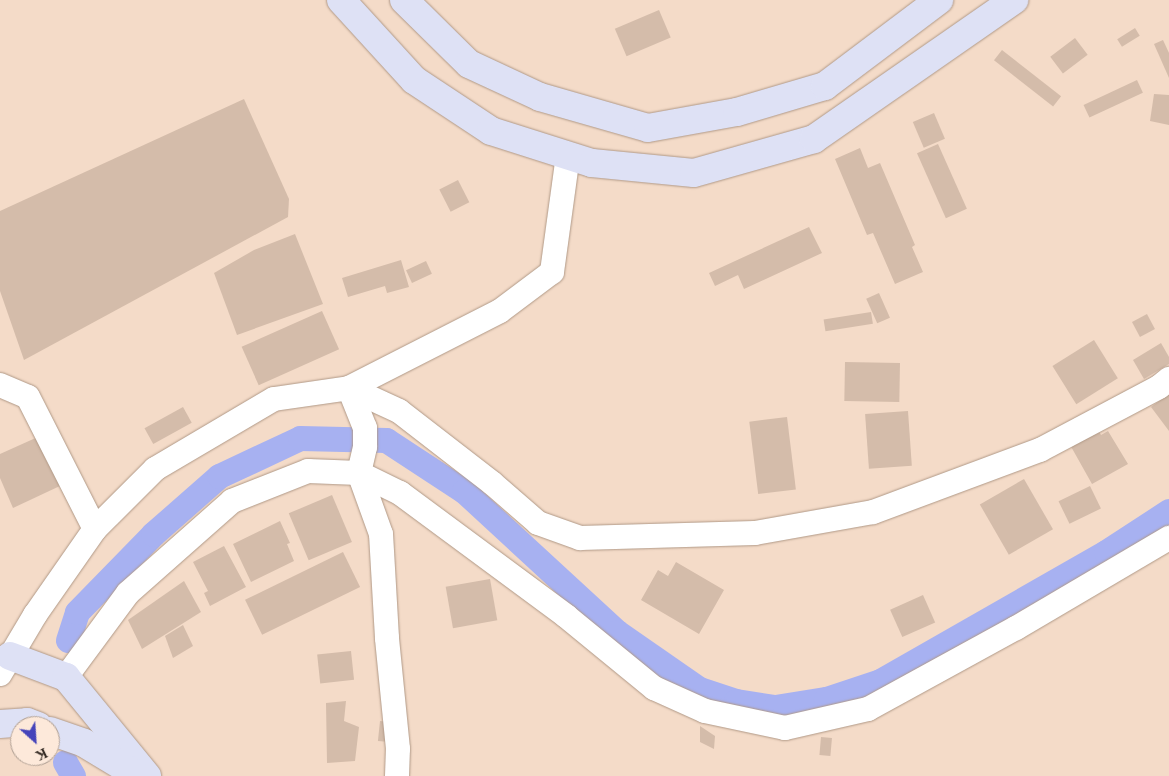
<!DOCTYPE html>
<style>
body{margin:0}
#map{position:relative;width:1169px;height:776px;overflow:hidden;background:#f4dbc8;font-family:Georgia,serif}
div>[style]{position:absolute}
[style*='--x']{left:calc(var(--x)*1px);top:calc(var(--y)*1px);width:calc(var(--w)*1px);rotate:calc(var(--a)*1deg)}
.canal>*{height:25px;margin:-12.5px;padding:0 12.5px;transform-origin:12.5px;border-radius:12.5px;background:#a7b1f1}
.building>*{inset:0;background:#d4bcaa;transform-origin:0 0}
.roads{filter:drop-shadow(0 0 1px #b09987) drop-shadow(0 0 1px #b09987)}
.street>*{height:24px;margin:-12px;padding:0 12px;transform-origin:12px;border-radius:12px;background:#fff}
.secondary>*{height:28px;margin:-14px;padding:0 14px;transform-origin:14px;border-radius:14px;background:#dee1f5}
span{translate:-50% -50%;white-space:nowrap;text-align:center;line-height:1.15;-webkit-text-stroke:4px #fde9da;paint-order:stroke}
.north{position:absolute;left:10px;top:716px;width:50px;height:50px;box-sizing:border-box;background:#fde9da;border:1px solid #af9f93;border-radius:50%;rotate:154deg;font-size:14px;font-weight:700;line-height:20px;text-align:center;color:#392f28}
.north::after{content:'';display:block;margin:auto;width:18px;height:22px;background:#4544ba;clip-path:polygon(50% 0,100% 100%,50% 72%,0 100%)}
</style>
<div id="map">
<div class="canal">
<div style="--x:68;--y:640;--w:29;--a:-72"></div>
<div style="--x:77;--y:612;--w:109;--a:-45.7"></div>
<div style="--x:153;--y:534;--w:88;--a:-41.3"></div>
<div style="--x:219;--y:476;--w:89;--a:-25.1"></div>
<div style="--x:300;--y:438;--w:86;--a:1.3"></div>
<div style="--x:386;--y:440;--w:93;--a:33.2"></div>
<div style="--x:464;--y:491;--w:208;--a:42.7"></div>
<div style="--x:617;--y:632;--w:100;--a:34.8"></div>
<div style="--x:699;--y:689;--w:39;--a:18"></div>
<div style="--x:736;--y:701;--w:39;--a:9"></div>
<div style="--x:775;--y:707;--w:52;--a:-8.9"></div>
<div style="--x:826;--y:699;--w:57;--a:-18.4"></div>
<div style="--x:880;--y:681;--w:260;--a:-29.7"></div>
<div style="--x:1106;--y:552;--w:75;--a:-33.1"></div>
<div style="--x:65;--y:762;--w:16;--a:60"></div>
</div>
<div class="building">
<div style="left:659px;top:10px;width:30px;height:48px;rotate:67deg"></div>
<div style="left:1135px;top:28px;width:9px;height:21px;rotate:58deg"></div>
<div style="left:1075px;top:38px;width:21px;height:31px;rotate:53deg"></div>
<div style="clip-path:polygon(1163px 40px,1169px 53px,1169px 78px,1154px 44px)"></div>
<div style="left:1002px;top:50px;width:75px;height:13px;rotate:38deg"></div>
<div style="left:1137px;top:80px;width:14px;height:59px;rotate:65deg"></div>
<div style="clip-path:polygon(1154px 94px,1169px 95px,1169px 125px,1150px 121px)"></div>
<div style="clip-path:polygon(244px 99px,289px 199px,288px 217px,24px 360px,0 291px,0 211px)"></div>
<div style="left:934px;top:113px;width:28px;height:23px;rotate:67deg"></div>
<div style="left:938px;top:144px;width:71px;height:23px;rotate:66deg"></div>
<div style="clip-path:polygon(860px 148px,868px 168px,880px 163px,915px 245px,912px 247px,923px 272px,895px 284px,873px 233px,867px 235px,835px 159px)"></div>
<div style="left:458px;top:180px;width:25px;height:21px;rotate:63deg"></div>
<div style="clip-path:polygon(809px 227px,822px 253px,744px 289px,738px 275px,715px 286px,709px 273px)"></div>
<div style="clip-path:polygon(295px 234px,323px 304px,237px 335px,214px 273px,254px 250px)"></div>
<div style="clip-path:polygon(401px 260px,409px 287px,387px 293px,385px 286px,348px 297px,342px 278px)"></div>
<div style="left:426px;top:261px;width:14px;height:22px;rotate:65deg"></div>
<div style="left:879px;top:293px;width:27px;height:14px;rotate:66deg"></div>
<div style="left:322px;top:311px;width:42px;height:88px;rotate:66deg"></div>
<div style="left:871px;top:312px;width:12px;height:48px;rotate:81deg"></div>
<div style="left:1147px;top:314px;width:17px;height:17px;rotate:62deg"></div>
<div style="left:1094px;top:340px;width:45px;height:49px;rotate:58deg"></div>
<div style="clip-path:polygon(1161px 343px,1169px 357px,1169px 364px,1144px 379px,1133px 360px)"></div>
<div style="left:845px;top:362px;width:55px;height:39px;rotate:1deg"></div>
<div style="clip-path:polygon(1169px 394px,1169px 431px,1151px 407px)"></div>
<div style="left:183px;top:407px;width:18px;height:44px;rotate:61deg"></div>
<div style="left:908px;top:411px;width:55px;height:43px;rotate:86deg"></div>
<div style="left:787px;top:417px;width:73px;height:38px;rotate:83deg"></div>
<div style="clip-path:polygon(1097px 428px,1101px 435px,1108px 431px,1128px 464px,1092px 484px,1069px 443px)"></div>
<div style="clip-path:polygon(40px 436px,62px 485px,13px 508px,0 478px,0 454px)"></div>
<div style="left:1024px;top:479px;width:58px;height:51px;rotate:60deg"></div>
<div style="left:1090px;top:486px;width:25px;height:35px;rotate:64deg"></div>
<div style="left:332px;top:495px;width:51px;height:47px;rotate:67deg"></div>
<div style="clip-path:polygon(280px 521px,290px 543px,287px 544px,294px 561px,251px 582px,233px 544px)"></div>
<div style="clip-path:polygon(224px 546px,246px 587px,210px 606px,204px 593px,208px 591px,193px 562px)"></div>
<div style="left:343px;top:552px;width:39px;height:109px;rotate:64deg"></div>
<div style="clip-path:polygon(676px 562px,724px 590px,699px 634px,641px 600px,658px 570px,668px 576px)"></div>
<div style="left:490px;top:579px;width:42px;height:45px;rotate:80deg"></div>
<div style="clip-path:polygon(184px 581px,201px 612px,142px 649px,128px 620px)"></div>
<div style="left:923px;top:595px;width:30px;height:36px;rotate:66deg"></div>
<div style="clip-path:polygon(183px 625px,193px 646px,173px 658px,165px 636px)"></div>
<div style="left:351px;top:651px;width:29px;height:34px;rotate:84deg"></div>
<div style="clip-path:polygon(346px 701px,344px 721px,359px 727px,355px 761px,327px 763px,326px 703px)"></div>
<div style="left:380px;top:721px;width:9px;height:20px;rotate:6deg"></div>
<div style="clip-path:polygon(700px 726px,715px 736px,714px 749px,700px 742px)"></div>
<div style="left:821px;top:737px;width:11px;height:18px;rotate:5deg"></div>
</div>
<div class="roads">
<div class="street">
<div style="--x:0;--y:385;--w:30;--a:23"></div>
<div style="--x:28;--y:397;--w:148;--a:63.1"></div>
<div style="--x:0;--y:674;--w:69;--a:-59.3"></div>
<div style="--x:35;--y:615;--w:105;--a:-55.1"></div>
<div style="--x:95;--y:529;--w:85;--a:-45"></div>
<div style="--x:155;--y:469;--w:138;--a:-30.5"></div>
<div style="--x:274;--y:399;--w:76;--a:-8.3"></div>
<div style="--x:349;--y:388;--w:55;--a:24.7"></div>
<div style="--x:399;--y:411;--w:118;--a:37.7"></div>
<div style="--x:492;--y:483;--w:61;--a:41"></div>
<div style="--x:538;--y:523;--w:45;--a:19.7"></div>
<div style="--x:580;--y:538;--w:175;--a:-1.6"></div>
<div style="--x:755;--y:533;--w:120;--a:-10.1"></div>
<div style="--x:873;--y:512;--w:178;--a:-20.4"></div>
<div style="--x:1040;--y:450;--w:135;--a:-27.9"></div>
<div style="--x:1159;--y:387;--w:13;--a:-39"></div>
<div style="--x:66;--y:677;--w:104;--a:-53.6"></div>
<div style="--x:128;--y:593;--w:139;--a:-41.5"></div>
<div style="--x:232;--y:501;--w:82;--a:-21.5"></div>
<div style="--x:308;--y:471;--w:51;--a:2.2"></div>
<div style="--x:359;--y:473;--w:46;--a:26"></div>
<div style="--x:400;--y:493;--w:207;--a:36.5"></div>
<div style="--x:566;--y:616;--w:114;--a:39.3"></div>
<div style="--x:654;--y:688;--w:56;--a:24.3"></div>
<div style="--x:705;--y:711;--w:82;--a:12"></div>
<div style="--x:785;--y:728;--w:85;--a:-12.9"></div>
<div style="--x:868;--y:709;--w:169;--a:-28.7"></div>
<div style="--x:1016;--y:628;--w:178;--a:-30.5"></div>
<div style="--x:397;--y:776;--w:27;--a:-88"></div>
<div style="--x:398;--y:749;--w:112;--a:-95.7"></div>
<div style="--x:387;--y:638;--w:104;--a:-93.3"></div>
<div style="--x:381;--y:534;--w:65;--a:-109.8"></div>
<div style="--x:359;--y:473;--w:27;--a:-77"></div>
<div style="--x:365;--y:447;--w:19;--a:-90"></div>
<div style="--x:365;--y:428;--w:43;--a:-111.8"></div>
<div style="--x:349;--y:388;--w:169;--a:-27"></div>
<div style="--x:500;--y:311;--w:65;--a:-36.9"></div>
<div style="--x:552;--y:272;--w:118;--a:-82.2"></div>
</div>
<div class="secondary">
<div style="--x:341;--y:0;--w:108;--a:47.6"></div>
<div style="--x:414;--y:80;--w:92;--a:33.5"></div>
<div style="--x:491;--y:131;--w:106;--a:17.6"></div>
<div style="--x:592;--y:163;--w:102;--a:5.6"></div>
<div style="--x:694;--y:173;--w:125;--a:-15.8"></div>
<div style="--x:814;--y:139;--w:244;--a:-34.8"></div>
<div style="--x:404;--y:0;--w:91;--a:44.6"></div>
<div style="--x:469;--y:64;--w:78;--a:24.9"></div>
<div style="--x:540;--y:97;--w:112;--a:16"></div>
<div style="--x:648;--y:128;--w:90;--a:-10.2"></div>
<div style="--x:737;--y:112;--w:92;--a:-16.5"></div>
<div style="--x:825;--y:86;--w:143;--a:-37"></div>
<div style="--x:10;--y:656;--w:60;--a:20.6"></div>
<div style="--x:66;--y:677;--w:128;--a:50.7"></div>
<div style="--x:0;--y:724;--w:27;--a:-4"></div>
<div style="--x:27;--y:722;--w:12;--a:20"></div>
<div style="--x:50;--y:731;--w:36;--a:19"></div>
<div style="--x:84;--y:743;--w:62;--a:31.1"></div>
</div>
</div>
<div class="north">K</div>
</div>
